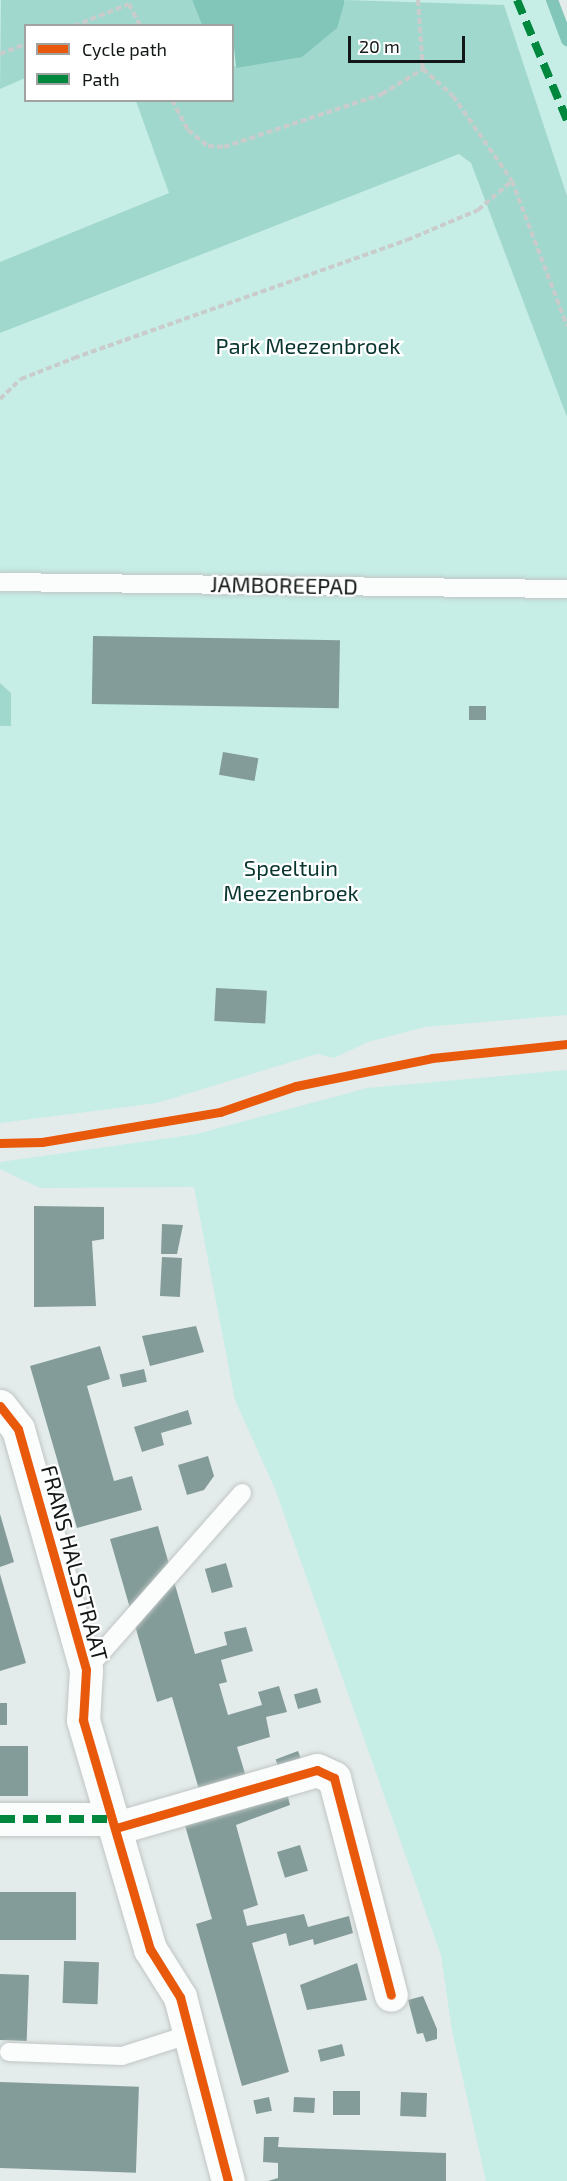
<!DOCTYPE html>
<style>
body{margin:0}
#map{position:relative;width:567px;height:2181px;overflow:hidden;background:#e4eceb;font-family:"Exo 2",sans-serif}
div>[style]{position:absolute}
[style*='--x']{left:calc(var(--x)*1px);top:calc(var(--y)*1px);width:calc(var(--w)*1px);rotate:calc(var(--a)*1deg)}
.green>*{inset:0;background:#c6ede6}
.forest>*{inset:0;background:#a1d8ce}
.water>*{inset:0;background:#82c6ba}
.stream>*{height:12px;margin:-6px;padding:0 6px;transform-origin:6px;border-radius:6px;background:#82c6ba}
.building>*{inset:0;background:#849c99;transform-origin:0 0}
.path>*{height:4px;margin-top:-2px;transform-origin:0;background:repeating-linear-gradient(90deg,#c9cccb 0 6px,transparent 0 9px)}
.roads{filter:drop-shadow(0 0 2px #c0c6c5) drop-shadow(0 0 2px #c0c6c5)}
.lane>*{height:18px;margin:-9px;padding:0 9px;transform-origin:9px;border-radius:9px;background:#fbfcfc}
.street>*{height:33px;margin:-16.5px;padding:0 16.5px;transform-origin:16.5px;border-radius:16.5px;background:#fbfcfc}
.quiet>*{height:8px;margin-top:-4px;transform-origin:0;background:repeating-linear-gradient(90deg,#00873e 0 15px,transparent 0 23px)}
.cycleway>*{height:9px;margin:-4.5px;padding:0 4.5px;transform-origin:4.5px;border-radius:4.5px;background:#e8590c}
span{translate:-50% -50%;white-space:nowrap;text-align:center;line-height:1.15;-webkit-text-stroke:4.5px #fff;paint-order:stroke}
.park-label{font-size:22px;color:#093630}
.street-label{font-size:22px;color:#121817}
.legend{position:absolute;left:24px;top:24px;width:210px;height:78px;box-sizing:border-box;background:#fff;border:2px solid #a0a3a2;margin:0;padding:8px 10px;list-style:none;font-size:18px;color:#121817}
.legend li{display:flex;align-items:center;gap:12px;height:30px}
.legend b{width:30px;border:2px solid #a0a3a2}
.scale{position:absolute;left:348px;top:36px;width:117px;height:27px;box-sizing:border-box;border:3px solid #121817;border-top:0;padding-left:8px;font-size:18px;line-height:21px;white-space:nowrap;color:#121817;-webkit-text-stroke:4px #fff;paint-order:stroke}
</style>
<div id="map">
<div class="green">
<div style="clip-path:polygon(evenodd,0 0,556px 0,567px 33px,567px 1015px,425px 1027px,368px 1042px,334px 1058px,317px 1054px,157px 1103px,0 1123px,0 726px,11px 726px,11px 693px,0 683px,0 0,26px 26px,232px 26px,232px 100px,26px 100px,26px 26px)"></div>
<div style="clip-path:polygon(567px 1070px,567px 2181px,486px 2181px,452px 2031px,441px 1955px,275px 1489px,235px 1400px,194px 1187px,40px 1188px,0 1169px,0 1162px,197px 1134px,367px 1088px)"></div>
</div>
<div class="forest">
<div style="clip-path:polygon(1px 0,192px 0,202px 25px,26px 26px,25px 78px,0 89px)"></div>
<div style="clip-path:polygon(344px 0,504px 5px,567px 196px,567px 417px,471px 163px,459px 154px,0 333px,0 262px,169px 193px,136px 101px,232px 100px,233px 64px,236px 68px)"></div>
<div style="clip-path:polygon(0 683px,11px 693px,11px 726px,0 726px)"></div>
</div>
<div class="water">
<div style="clip-path:polygon(192px 0,344px 0,344px 4px,337px 28px,302px 57px,236px 68px,232px 26px,202px 25px)"></div>
</div>
<div class="stream">
<div style="--x:552;--y:0;--w:43;--a:69.4"></div>
</div>
<div class="building">
<div style="left:93px;top:636px;width:247px;height:68px;rotate:1deg"></div>
<div style="left:486px;top:706px;width:14px;height:17px;rotate:90deg"></div>
<div style="left:223px;top:752px;width:36px;height:23px;rotate:10deg"></div>
<div style="left:216px;top:988px;width:51px;height:33px;rotate:3deg"></div>
<div style="clip-path:polygon(34px 1206px,104px 1207px,104px 1239px,92px 1241px,96px 1306px,34px 1307px)"></div>
<div style="clip-path:polygon(162px 1224px,183px 1225px,177px 1254px,161px 1254px)"></div>
<div style="left:162px;top:1257px;width:20px;height:39px;rotate:3deg"></div>
<div style="clip-path:polygon(196px 1326px,204px 1352px,150px 1366px,142px 1336px)"></div>
<div style="clip-path:polygon(100px 1346px,110px 1379px,87px 1386px,114px 1481px,132px 1476px,142px 1510px,77px 1528px,30px 1366px)"></div>
<div style="left:144px;top:1369px;width:13px;height:25px;rotate:77deg"></div>
<div style="clip-path:polygon(188px 1410px,192px 1424px,161px 1433px,164px 1445px,142px 1452px,134px 1427px)"></div>
<div style="clip-path:polygon(208px 1456px,214px 1476px,204px 1490px,187px 1495px,178px 1465px)"></div>
<div style="clip-path:polygon(0 1514px,14px 1562px,0 1567px)"></div>
<div style="clip-path:polygon(158px 1526px,195px 1654px,227px 1645px,224px 1632px,246px 1627px,253px 1651px,221px 1660px,227px 1682px,219px 1684px,228px 1715px,262px 1705px,258px 1692px,279px 1686px,287px 1712px,266px 1717px,270px 1737px,237px 1747px,247px 1780px,200px 1793px,172px 1697px,157px 1702px,110px 1539px)"></div>
<div style="left:226px;top:1563px;width:25px;height:22px;rotate:74deg"></div>
<div style="clip-path:polygon(0 1574px,26px 1663px,0 1671px)"></div>
<div style="left:317px;top:1688px;width:15px;height:24px;rotate:74deg"></div>
<div style="left:7px;top:1703px;width:22px;height:7px;rotate:90deg"></div>
<div style="left:0;top:1746px;width:28px;height:50px"></div>
<div style="left:298px;top:1751px;width:14px;height:24px;rotate:69deg"></div>
<div style="clip-path:polygon(287px 1793px,290px 1805px,236px 1825px,258px 1905px,243px 1910px,247px 1926px,304px 1914px,308px 1927px,349px 1916px,353px 1933px,314px 1945px,313px 1939px,289px 1946px,286px 1933px,252px 1943px,289px 2072px,242px 2086px,196px 1924px,212px 1919px,184px 1822px)"></div>
<div style="left:300px;top:1845px;width:27px;height:24px;rotate:73deg"></div>
<div style="left:0;top:1892px;width:76px;height:48px"></div>
<div style="left:64px;top:1961px;width:35px;height:42px;rotate:2deg"></div>
<div style="clip-path:polygon(357px 1963px,367px 2000px,307px 2010px,300px 1985px)"></div>
<div style="left:0;top:1974px;width:29px;height:66px;rotate:2deg"></div>
<div style="clip-path:polygon(423px 1996px,437px 2029px,437px 2039px,426px 2042px,423px 2033px,417px 2034px,408px 2000px)"></div>
<div style="left:342px;top:2044px;width:12px;height:25px;rotate:76deg"></div>
<div style="left:0;top:2082px;width:139px;height:86px;rotate:2deg"></div>
<div style="left:333px;top:2091px;width:27px;height:24px"></div>
<div style="left:401px;top:2092px;width:26px;height:24px;rotate:2deg"></div>
<div style="left:269px;top:2097px;width:14px;height:16px;rotate:78deg"></div>
<div style="left:294px;top:2097px;width:21px;height:15px;rotate:3deg"></div>
<div style="clip-path:polygon(264px 2137px,279px 2137px,278px 2147px,446px 2153px,446px 2181px,268px 2181px,278px 2178px,278px 2163px,263px 2162px)"></div>
</div>
<div class="path">
<div style="--x:418;--y:0;--w:69;--a:85.9"></div>
<div style="--x:423;--y:69;--w:40;--a:42"></div>
<div style="--x:453;--y:96;--w:103;--a:55.2"></div>
<div style="--x:512;--y:181;--w:155;--a:69.2"></div>
<div style="--x:74;--y:26;--w:59;--a:-21.8"></div>
<div style="--x:129;--y:4;--w:25;--a:63"></div>
<div style="--x:0;--y:54;--w:28;--a:-21"></div>
<div style="--x:172;--y:100;--w:34;--a:62"></div>
<div style="--x:188;--y:130;--w:26;--a:39"></div>
<div style="--x:208;--y:146;--w:16;--a:4"></div>
<div style="--x:224;--y:147;--w:167;--a:-18.5"></div>
<div style="--x:382;--y:94;--w:48;--a:-31.4"></div>
<div style="--x:0;--y:399;--w:29;--a:-44"></div>
<div style="--x:21;--y:379;--w:57;--a:-21.6"></div>
<div style="--x:74;--y:358;--w:353;--a:-19.5"></div>
<div style="--x:407;--y:240;--w:77;--a:-22.9"></div>
<div style="--x:478;--y:210;--w:45;--a:-40.5"></div>
</div>
<div class="roads">
<div class="lane">
<div style="--x:0;--y:582;--w:567;--a:0.71"></div>
<div style="--x:86;--y:1670;--w:236;--a:-48.6"></div>
<div style="--x:9;--y:2052;--w:113;--a:2"></div>
<div style="--x:122;--y:2056;--w:72;--a:-17.7"></div>
</div>
<div class="street">
<div style="--x:0;--y:1406;--w:29;--a:52"></div>
<div style="--x:18;--y:1429;--w:250;--a:74.2"></div>
<div style="--x:86;--y:1670;--w:50;--a:93.4"></div>
<div style="--x:83;--y:1720;--w:239;--a:73.7"></div>
<div style="--x:150;--y:1949;--w:57;--a:58"></div>
<div style="--x:180;--y:1997;--w:190;--a:75.4"></div>
<div style="--x:0;--y:1819;--w:114;--a:0"></div>
<div style="--x:116;--y:1828;--w:209;--a:-16.1"></div>
<div style="--x:317;--y:1770;--w:19;--a:25"></div>
<div style="--x:334;--y:1778;--w:224;--a:75.3"></div>
</div>
</div>
<div class="quiet">
<div style="--x:517;--y:0;--w:130;--a:67.4"></div>
<div style="--x:0;--y:1819;--w:114;--a:0"></div>
</div>
<div class="cycleway">
<div style="--x:0;--y:1143;--w:42;--a:-1.4"></div>
<div style="--x:42;--y:1142;--w:181;--a:-9.6"></div>
<div style="--x:220;--y:1112;--w:80;--a:-18.9"></div>
<div style="--x:296;--y:1086;--w:139;--a:-11.6"></div>
<div style="--x:432;--y:1058;--w:136;--a:-5.9"></div>
<div style="--x:0;--y:1406;--w:29;--a:52"></div>
<div style="--x:18;--y:1429;--w:250;--a:74.2"></div>
<div style="--x:86;--y:1670;--w:50;--a:93.4"></div>
<div style="--x:83;--y:1720;--w:239;--a:73.7"></div>
<div style="--x:150;--y:1949;--w:57;--a:58"></div>
<div style="--x:180;--y:1997;--w:190;--a:75.4"></div>
<div style="--x:116;--y:1828;--w:209;--a:-16.1"></div>
<div style="--x:317;--y:1770;--w:19;--a:25"></div>
<div style="--x:334;--y:1778;--w:224;--a:75.3"></div>
</div>
<div class="park-label">
<span style="left:308px;top:346px">Park Meezenbroek</span>
<span style="left:291px;top:880px">Speeltuin<br>Meezenbroek</span>
</div>
<div class="street-label">
<span style="left:284px;top:585px;rotate:1deg">JAMBOREEPAD</span>
<span style="left:75px;top:1563px;rotate:75deg">FRANS HALSSTRAAT</span>
</div>
<ul class="legend">
<li><b style="height:8px;background:#e8590c"></b>Cycle path</li>
<li><b style="height:8px;background:#00873e"></b>Path</li>
</ul>
<div class="scale">20 m</div>
</div>
